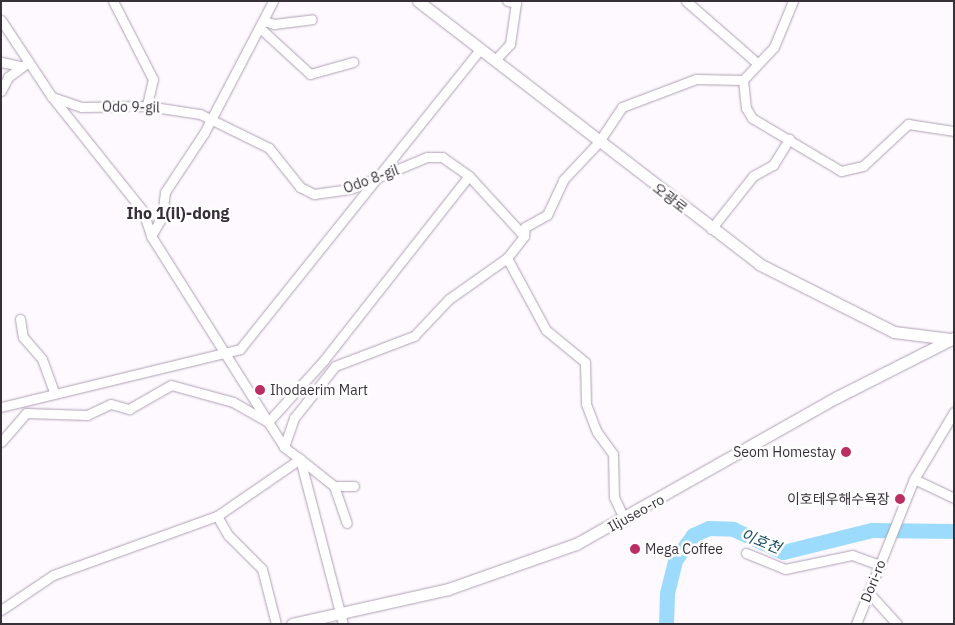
<!DOCTYPE html>
<meta charset="utf-8">
<style>
body{margin:0}
#map{position:relative;width:955px;height:625px;overflow:hidden;background:#fdf9fe;font-family:"IBM Plex Sans","Noto Sans KR",sans-serif}
div>[style]{position:absolute}
[style*='--x']{left:calc(var(--x)*1px);top:calc(var(--y)*1px);width:calc(var(--w)*1px);rotate:calc(var(--a)*1deg)}
.water>*{inset:0;background:#9cdbfb}
.river>*{height:15px;margin:-7.5px;padding:0 7.5px;transform-origin:7.5px;border-radius:7.5px;background:#9cdbfb}
.roads{filter:drop-shadow(0 0 1px #b09fb4) drop-shadow(0 0 1px #b09fb4)}
.minor>*{height:9px;margin:-4.5px;padding:0 4.5px;transform-origin:4.5px;border-radius:4.5px;background:#fff}
.major>*{height:11px;margin:-5.5px;padding:0 5.5px;transform-origin:5.5px;border-radius:5.5px;background:#fff}
.dots>*{width:14px;height:14px;translate:-50% -50%;box-sizing:border-box;border:2px solid #fff;border-radius:50%}
span{translate:-50% -50%;white-space:nowrap;text-align:center;line-height:1.15;-webkit-text-stroke:5px #fff;paint-order:stroke}
.street-label{font-size:14px;color:#373039}
.poi-label{font-size:14px;color:#373039}
.left{translate:0 -50%;text-align:left}
.right{translate:-100% -50%;text-align:right}
.water-label{font-size:15px;color:#194b62;font-style:italic}
.quarter-label{font-size:16px;color:#373039;font-weight:700}
.frame{position:absolute;inset:0;border:2px solid #373039;pointer-events:none}
</style>
<div id="map">
<div class="water">
<div style="clip-path:polygon(934px 524px,954px 527px,954px 535px,900px 533px,903px 525px)"></div>
</div>
<div class="river">
<div style="--x:666;--y:624;--w:31;--a:-88"></div>
<div style="--x:667;--y:593;--w:34;--a:-76"></div>
<div style="--x:675;--y:560;--w:31;--a:-54"></div>
<div style="--x:693;--y:535;--w:17;--a:-24"></div>
<div style="--x:709;--y:528;--w:24;--a:2"></div>
<div style="--x:733;--y:529;--w:55;--a:24.7"></div>
<div style="--x:783;--y:552;--w:92;--a:-13.9"></div>
<div style="--x:872;--y:530;--w:82;--a:0.7"></div>
</div>
<div class="roads">
<div class="minor">
<div style="--x:113;--y:1;--w:88;--a:62.9"></div>
<div style="--x:153;--y:79;--w:28;--a:103"></div>
<div style="--x:273;--y:1;--w:149;--a:117.6"></div>
<div style="--x:204;--y:133;--w:71;--a:123.5"></div>
<div style="--x:165;--y:192;--w:25;--a:97"></div>
<div style="--x:162;--y:217;--w:22;--a:120"></div>
<div style="--x:151;--y:236;--w:220;--a:57.8"></div>
<div style="--x:268;--y:422;--w:30;--a:57"></div>
<div style="--x:284;--y:447;--w:20;--a:37"></div>
<div style="--x:300;--y:459;--w:171;--a:75.4"></div>
<div style="--x:686;--y:1;--w:93;--a:41.1"></div>
<div style="--x:1;--y:20;--w:92;--a:56.5"></div>
<div style="--x:52;--y:97;--w:146;--a:51.4"></div>
<div style="--x:143;--y:211;--w:26;--a:72"></div>
<div style="--x:264;--y:21;--w:10;--a:17"></div>
<div style="--x:274;--y:24;--w:38;--a:-7"></div>
<div style="--x:260;--y:28;--w:68;--a:42.6"></div>
<div style="--x:310;--y:74;--w:45;--a:-15.6"></div>
<div style="--x:495;--y:60;--w:22;--a:-47"></div>
<div style="--x:510;--y:44;--w:41;--a:-81.7"></div>
<div style="--x:516;--y:3;--w:9;--a:-167"></div>
<div style="--x:1;--y:62;--w:19;--a:12"></div>
<div style="--x:743;--y:80;--w:28;--a:84"></div>
<div style="--x:746;--y:108;--w:12;--a:59"></div>
<div style="--x:752;--y:118;--w:104;--a:30.8"></div>
<div style="--x:841;--y:171;--w:23;--a:-13"></div>
<div style="--x:863;--y:166;--w:62;--a:-43"></div>
<div style="--x:908;--y:124;--w:47;--a:8.7"></div>
<div style="--x:743;--y:80;--w:45;--a:-46.8"></div>
<div style="--x:774;--y:47;--w:50;--a:-67.6"></div>
<div style="--x:1;--y:91;--w:16;--a:-63"></div>
<div style="--x:8;--y:77;--w:24;--a:-36"></div>
<div style="--x:52;--y:97;--w:31;--a:19"></div>
<div style="--x:81;--y:107;--w:66;--a:-0.9"></div>
<div style="--x:147;--y:106;--w:54;--a:8.6"></div>
<div style="--x:200;--y:114;--w:77;--a:26.2"></div>
<div style="--x:269;--y:148;--w:50;--a:51.5"></div>
<div style="--x:300;--y:187;--w:16;--a:27"></div>
<div style="--x:314;--y:194;--w:36;--a:-8"></div>
<div style="--x:350;--y:189;--w:83;--a:-22.6"></div>
<div style="--x:427;--y:157;--w:15;--a:0"></div>
<div style="--x:442;--y:157;--w:33;--a:35"></div>
<div style="--x:469;--y:176;--w:81;--a:47.5"></div>
<div style="--x:711;--y:229;--w:68;--a:-51.6"></div>
<div style="--x:753;--y:176;--w:23;--a:-29"></div>
<div style="--x:773;--y:165;--w:31;--a:-58"></div>
<div style="--x:507;--y:258;--w:82;--a:61.6"></div>
<div style="--x:546;--y:330;--w:50;--a:39.4"></div>
<div style="--x:585;--y:362;--w:42;--a:88.6"></div>
<div style="--x:586;--y:404;--w:30;--a:69"></div>
<div style="--x:597;--y:432;--w:27;--a:54"></div>
<div style="--x:613;--y:454;--w:43;--a:88.7"></div>
<div style="--x:614;--y:497;--w:26;--a:65"></div>
<div style="--x:20;--y:319;--w:18;--a:81"></div>
<div style="--x:23;--y:337;--w:29;--a:49"></div>
<div style="--x:42;--y:359;--w:37;--a:70"></div>
<div style="--x:1;--y:407;--w:246;--a:-13.6"></div>
<div style="--x:240;--y:349;--w:384;--a:-51.3"></div>
<div style="--x:1;--y:442;--w:38;--a:-49"></div>
<div style="--x:26;--y:413;--w:61;--a:1.9"></div>
<div style="--x:87;--y:415;--w:26;--a:-25"></div>
<div style="--x:111;--y:404;--w:19;--a:16"></div>
<div style="--x:129;--y:409;--w:48;--a:-29.7"></div>
<div style="--x:171;--y:385;--w:64;--a:15.3"></div>
<div style="--x:233;--y:402;--w:40;--a:29.7"></div>
<div style="--x:268;--y:422;--w:84;--a:-47.9"></div>
<div style="--x:324;--y:360;--w:234;--a:-51.8"></div>
<div style="--x:284;--y:447;--w:31;--a:-71"></div>
<div style="--x:294;--y:418;--w:66;--a:-51.7"></div>
<div style="--x:335;--y:366;--w:85;--a:-20.8"></div>
<div style="--x:414;--y:336;--w:51;--a:-46.6"></div>
<div style="--x:449;--y:299;--w:71;--a:-35.3"></div>
<div style="--x:507;--y:258;--w:28;--a:-52"></div>
<div style="--x:524;--y:236;--w:9;--a:-84"></div>
<div style="--x:525;--y:227;--w:25;--a:-29"></div>
<div style="--x:547;--y:215;--w:38;--a:-65"></div>
<div style="--x:563;--y:180;--w:51;--a:-46.6"></div>
<div style="--x:598;--y:143;--w:43;--a:-56.3"></div>
<div style="--x:622;--y:107;--w:79;--a:-20.7"></div>
<div style="--x:696;--y:79;--w:47;--a:1.2"></div>
<div style="--x:914;--y:479;--w:44;--a:25.4"></div>
<div style="--x:334;--y:486;--w:20;--a:0"></div>
<div style="--x:217;--y:516;--w:22;--a:60"></div>
<div style="--x:228;--y:535;--w:48;--a:45"></div>
<div style="--x:262;--y:569;--w:57;--a:75.7"></div>
<div style="--x:746;--y:553;--w:42;--a:22.3"></div>
<div style="--x:785;--y:569;--w:68;--a:-11.8"></div>
<div style="--x:852;--y:555;--w:30;--a:20"></div>
<div style="--x:868;--y:592;--w:43;--a:47.8"></div>
<div style="--x:1;--y:610;--w:63;--a:-33.9"></div>
<div style="--x:53;--y:575;--w:174;--a:-19.8"></div>
<div style="--x:217;--y:516;--w:101;--a:-34.5"></div>
<div style="--x:300;--y:459;--w:43;--a:38.5"></div>
<div style="--x:334;--y:486;--w:39;--a:71"></div>
<div style="--x:856;--y:624;--w:156;--a:-68.2"></div>
<div style="--x:914;--y:479;--w:78;--a:-59.2"></div>
</div>
<div class="major">
<div style="--x:418;--y:1;--w:431;--a:37.6"></div>
<div style="--x:759;--y:264;--w:151;--a:26.7"></div>
<div style="--x:894;--y:332;--w:57;--a:7"></div>
<div style="--x:292;--y:624;--w:160;--a:-12.6"></div>
<div style="--x:448;--y:589;--w:136;--a:-19.4"></div>
<div style="--x:576;--y:544;--w:300;--a:-29.4"></div>
<div style="--x:837;--y:397;--w:131;--a:-26.8"></div>
</div>
</div>
<div class="dots">
<div style="left:260px;top:390px;background:#bb2e63"></div>
<div style="left:846px;top:452px;background:#bb2e63"></div>
<div style="left:900px;top:499px;background:#bb2e63"></div>
<div style="left:635px;top:549px;background:#bb2e63"></div>
</div>
<div class="street-label">
<span style="left:131px;top:107px;rotate:1deg">Odo 9-gil</span>
<span style="left:371px;top:179px;rotate:-20deg">Odo 8-gil</span>
<span style="left:670px;top:198px;rotate:38deg">오광로</span>
<span style="left:636px;top:513px;rotate:-29deg">Iljuseo-ro</span>
<span style="left:873px;top:581px;rotate:-68deg">Dori-ro</span>
</div>
<div class="poi-label">
<span class="left" style="left:270px;top:390px">Ihodaerim Mart</span>
<span class="right" style="left:836px;top:452px">Seom Homestay</span>
<span class="right" style="left:890px;top:499px">이호테우해수욕장</span>
<span class="left" style="left:645px;top:549px">Mega Coffee</span>
</div>
<div class="water-label">
<span style="left:761px;top:541px;rotate:22deg">이호천</span>
</div>
<div class="quarter-label">
<span style="left:178px;top:213px">Iho 1(il)-dong</span>
</div>
<div class="frame"></div>
</div>
